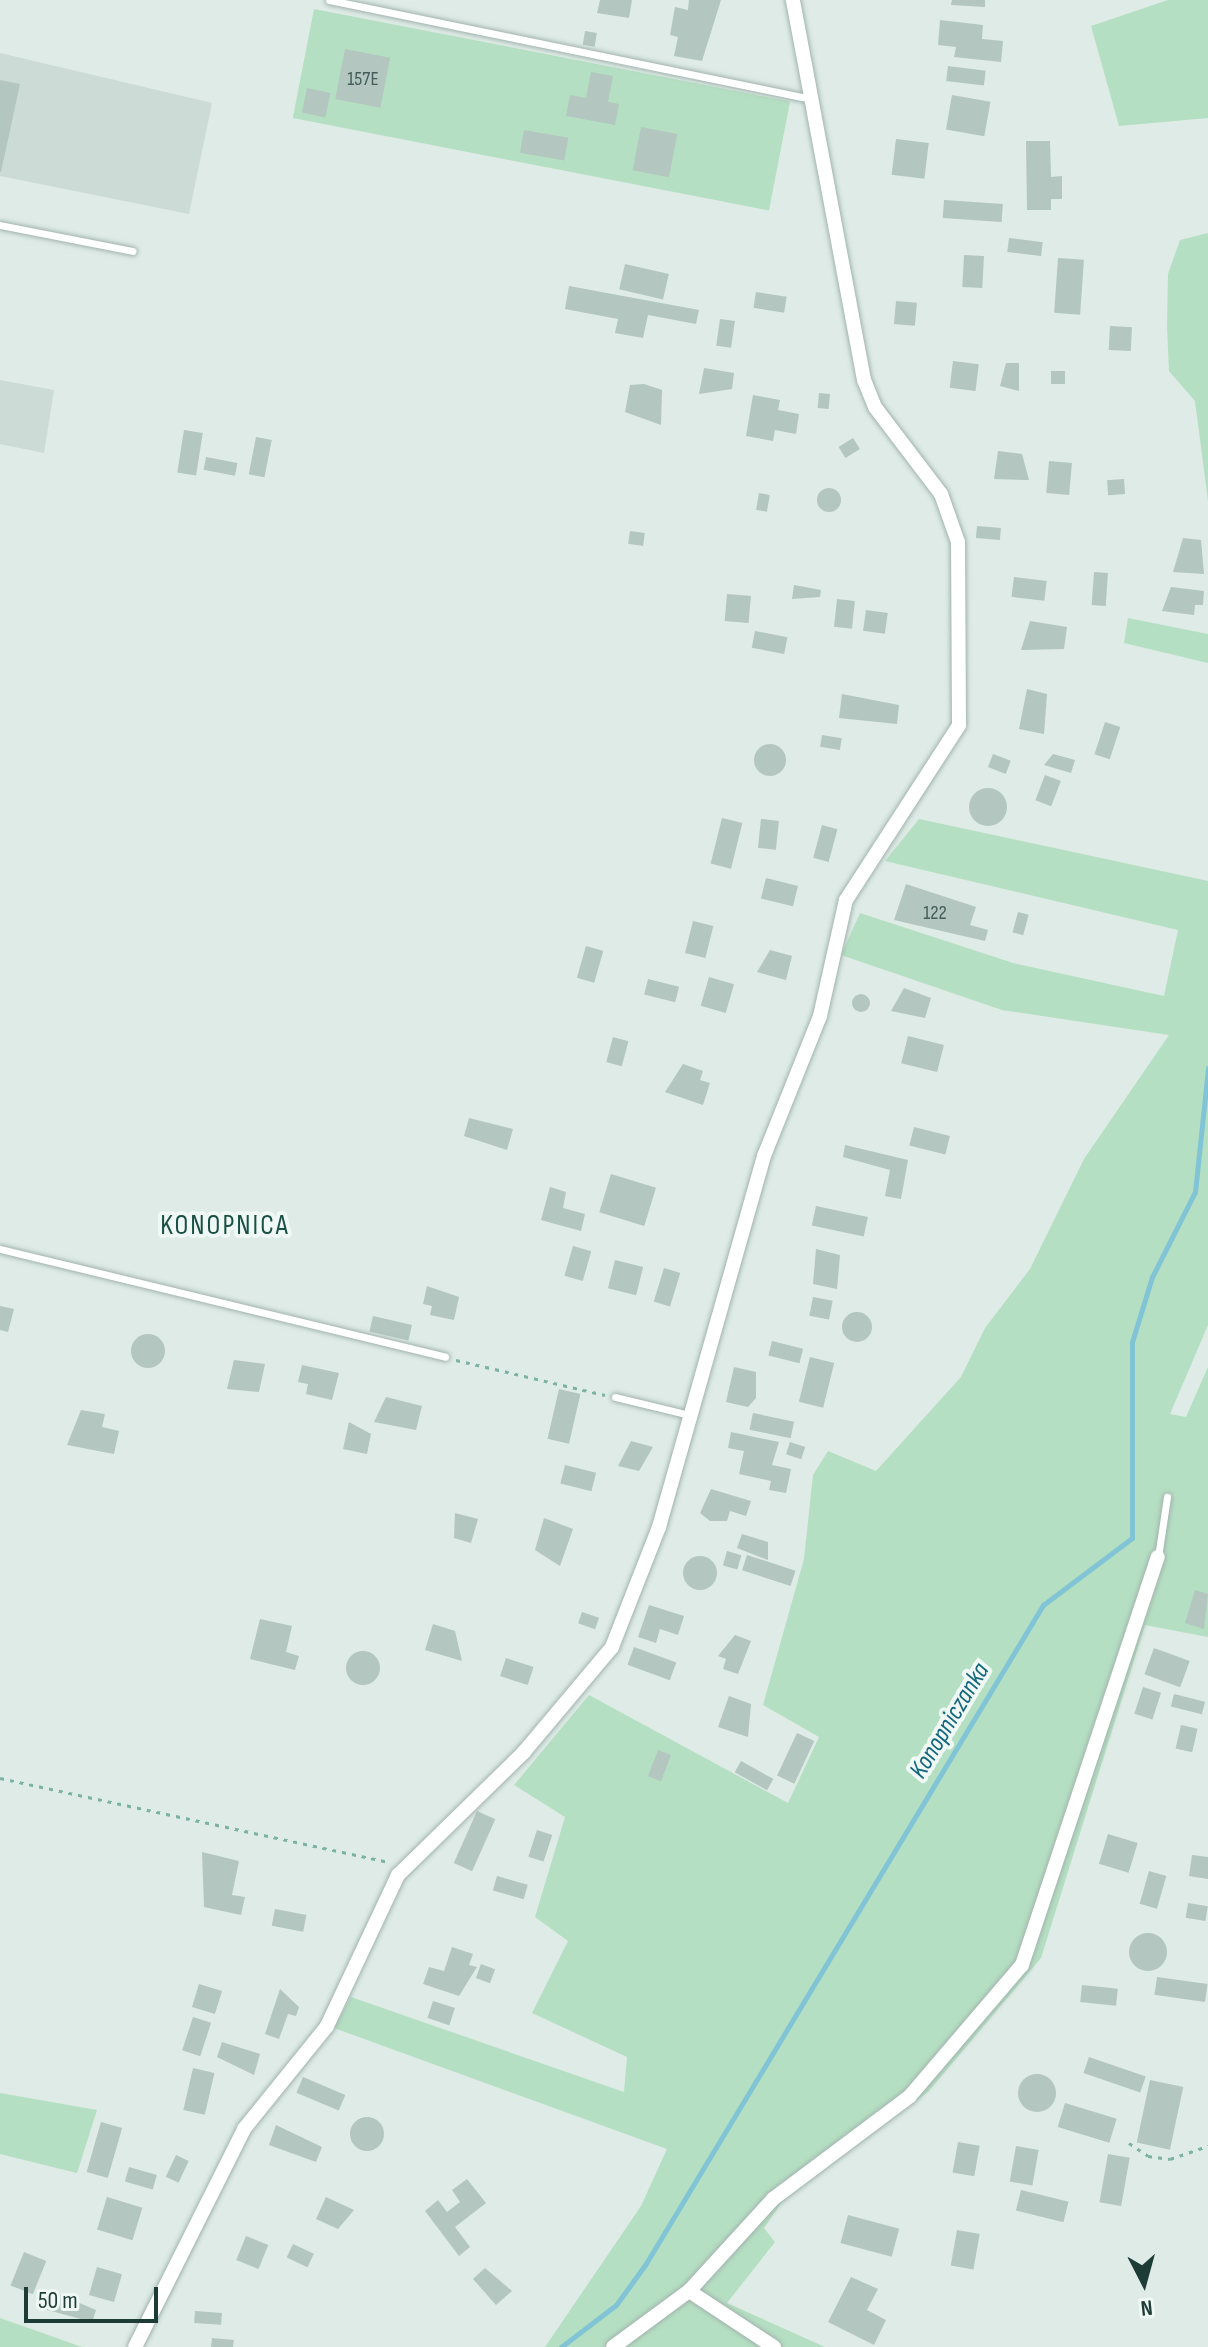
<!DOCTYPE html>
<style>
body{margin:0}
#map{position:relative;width:1208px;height:2347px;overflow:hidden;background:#deebe6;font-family:"Sofia Sans Condensed",sans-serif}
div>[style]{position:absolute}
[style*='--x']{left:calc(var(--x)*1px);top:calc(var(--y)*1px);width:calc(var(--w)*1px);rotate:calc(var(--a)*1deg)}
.built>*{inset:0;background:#ccdbd5}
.green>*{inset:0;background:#b5dfc2;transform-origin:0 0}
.stream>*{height:5px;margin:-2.5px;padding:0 2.5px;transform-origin:2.5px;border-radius:2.5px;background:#81c4d6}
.building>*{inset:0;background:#b3c6bf;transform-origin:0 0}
.round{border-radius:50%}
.path>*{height:3px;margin-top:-1.5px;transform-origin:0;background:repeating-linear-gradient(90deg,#7cb2a3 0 4px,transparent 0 10px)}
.roads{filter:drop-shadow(0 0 2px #a1b3ae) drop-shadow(0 0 2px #a1b3ae)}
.lane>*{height:7px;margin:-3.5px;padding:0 3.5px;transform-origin:3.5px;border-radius:3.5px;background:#fff}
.street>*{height:14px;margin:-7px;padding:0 7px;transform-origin:7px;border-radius:7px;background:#fff}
span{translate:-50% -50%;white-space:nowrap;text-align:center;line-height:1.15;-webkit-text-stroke:8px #eff8f4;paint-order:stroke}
.number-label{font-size:20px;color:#435e58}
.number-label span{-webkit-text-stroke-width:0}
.water-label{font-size:26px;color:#14667c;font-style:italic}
.quarter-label{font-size:28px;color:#195045;letter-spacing:2px}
.north{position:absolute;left:1104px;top:2243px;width:80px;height:80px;-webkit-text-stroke:6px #eff8f4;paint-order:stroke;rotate:174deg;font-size:22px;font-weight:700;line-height:32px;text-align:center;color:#1e3c36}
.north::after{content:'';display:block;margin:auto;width:28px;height:36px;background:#1e3c36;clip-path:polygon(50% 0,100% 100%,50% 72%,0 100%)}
.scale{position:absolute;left:24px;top:2287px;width:134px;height:36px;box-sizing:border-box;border:4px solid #1e3c36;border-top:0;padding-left:10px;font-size:24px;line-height:28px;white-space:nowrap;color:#1e3c36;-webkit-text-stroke:6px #eff8f4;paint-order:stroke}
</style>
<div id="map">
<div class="built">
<div style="clip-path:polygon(0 53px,212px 103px,189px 214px,0 176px)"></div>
<div style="clip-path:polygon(0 380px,54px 390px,44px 453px,0 444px)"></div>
</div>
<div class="green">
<div style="clip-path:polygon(1168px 0,1208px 0,1208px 118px,1119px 126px,1091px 26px)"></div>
<div style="left:314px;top:9px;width:485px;height:111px;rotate:11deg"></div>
<div style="clip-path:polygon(1208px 233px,1208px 501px,1195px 401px,1169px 371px,1167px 326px,1168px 274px,1180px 240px)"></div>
<div style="clip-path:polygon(1128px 618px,1208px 634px,1208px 663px,1124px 643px)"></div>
<div style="clip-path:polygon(919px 819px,1208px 881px,1208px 1325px,1170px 1414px,1186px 1417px,1208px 1367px,1208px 1637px,1145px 1625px,1041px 1958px,928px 2092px,784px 2199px,764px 2228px,775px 2242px,727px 2303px,825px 2347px,545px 2347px,641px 2206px,667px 2149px,334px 2028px,351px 1997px,624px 2092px,627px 2057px,532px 2013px,568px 1941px,535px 1917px,565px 1817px,514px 1785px,589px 1695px,788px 1803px,819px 1737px,763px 1705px,804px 1559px,813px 1475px,828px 1451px,876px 1471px,961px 1377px,985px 1328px,1030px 1269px,1084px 1159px,1169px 1035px,1002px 1010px,841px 955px,860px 913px,1013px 963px,1164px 996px,1178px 930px,885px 861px)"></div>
<div style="clip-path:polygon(0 2093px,97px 2110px,77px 2173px,0 2154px)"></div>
<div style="clip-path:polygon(0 2318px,82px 2347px,0 2347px)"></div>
</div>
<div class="stream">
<div style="--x:561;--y:2347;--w:69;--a:-37.4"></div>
<div style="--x:616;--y:2305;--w:49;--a:-54.1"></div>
<div style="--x:645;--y:2265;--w:771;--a:-58.91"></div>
<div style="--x:1043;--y:1605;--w:111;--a:-37"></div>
<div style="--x:1132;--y:1538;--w:196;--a:-90"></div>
<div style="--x:1132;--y:1342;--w:68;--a:-72.9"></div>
<div style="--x:1152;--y:1277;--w:95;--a:-63.2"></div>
<div style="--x:1195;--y:1192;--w:125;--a:-84"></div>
</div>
<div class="building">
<div style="clip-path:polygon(600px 0,632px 0,629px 18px,597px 13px)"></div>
<div style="clip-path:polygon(689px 0,721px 0,702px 61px,674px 56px,678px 37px,670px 35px,675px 7px,688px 10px)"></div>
<div style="clip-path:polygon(952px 0,985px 0,985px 7px,951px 5px)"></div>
<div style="clip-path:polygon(940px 20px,983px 25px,982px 39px,1003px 41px,1001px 62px,954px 57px,956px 47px,938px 45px)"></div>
<div style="left:585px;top:31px;width:12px;height:14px;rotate:9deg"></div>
<div style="left:345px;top:49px;width:46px;height:51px;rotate:11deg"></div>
<div style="left:948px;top:66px;width:38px;height:15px;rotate:7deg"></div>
<div style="clip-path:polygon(591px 72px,613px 76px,608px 102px,619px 104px,615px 125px,566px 116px,570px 95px,586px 98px)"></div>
<div style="clip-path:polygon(0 80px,20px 84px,1px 172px,0 172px)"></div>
<div style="left:307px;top:88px;width:24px;height:25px;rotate:12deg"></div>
<div style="left:952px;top:95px;width:39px;height:35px;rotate:10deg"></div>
<div style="left:641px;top:127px;width:37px;height:44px;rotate:11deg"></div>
<div style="left:524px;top:130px;width:45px;height:23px;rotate:10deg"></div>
<div style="left:896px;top:139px;width:33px;height:36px;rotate:7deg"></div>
<div style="clip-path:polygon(1026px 141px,1050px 141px,1051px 177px,1062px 176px,1062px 199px,1051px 199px,1051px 210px,1027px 210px)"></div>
<div style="left:944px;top:200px;width:59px;height:18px;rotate:4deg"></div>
<div style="left:1009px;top:238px;width:34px;height:14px;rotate:7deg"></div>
<div style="left:964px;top:255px;width:20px;height:32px;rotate:3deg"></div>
<div style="left:1058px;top:258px;width:26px;height:55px;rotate:4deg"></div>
<div style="left:625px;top:264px;width:45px;height:26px;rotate:13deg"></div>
<div style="clip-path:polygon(569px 286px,699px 310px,696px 324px,648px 315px,643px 338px,615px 333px,618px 319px,565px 309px)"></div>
<div style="left:756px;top:292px;width:31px;height:16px;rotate:9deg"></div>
<div style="left:896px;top:301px;width:21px;height:23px;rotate:5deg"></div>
<div style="left:720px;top:319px;width:15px;height:27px;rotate:8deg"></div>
<div style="left:1110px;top:326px;width:22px;height:24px;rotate:3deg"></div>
<div style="left:953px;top:361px;width:26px;height:27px;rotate:7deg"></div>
<div style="clip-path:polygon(1006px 363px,1019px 363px,1019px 391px,1000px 386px)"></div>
<div style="clip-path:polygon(704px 368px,734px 373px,732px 389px,699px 394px)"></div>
<div style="left:1051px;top:371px;width:14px;height:13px"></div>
<div style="clip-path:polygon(644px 384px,662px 390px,661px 425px,625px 412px,630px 385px)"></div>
<div style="left:819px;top:393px;width:11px;height:15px;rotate:5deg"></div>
<div style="clip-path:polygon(753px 395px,780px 400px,778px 410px,799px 414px,796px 434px,775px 430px,773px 441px,746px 436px)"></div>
<div style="left:184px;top:430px;width:19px;height:43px;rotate:9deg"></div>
<div style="left:256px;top:437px;width:16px;height:38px;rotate:11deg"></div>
<div style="left:853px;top:438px;width:13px;height:17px;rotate:58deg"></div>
<div style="clip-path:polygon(998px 451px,1022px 454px,1029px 480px,994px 479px)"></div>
<div style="left:206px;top:457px;width:32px;height:13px;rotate:11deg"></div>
<div style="left:1049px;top:461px;width:23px;height:32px;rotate:5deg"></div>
<div style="left:1124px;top:479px;width:15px;height:17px;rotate:86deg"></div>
<div class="round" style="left:817px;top:488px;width:24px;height:24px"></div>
<div style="left:759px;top:493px;width:11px;height:17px;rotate:10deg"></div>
<div style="left:977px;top:526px;width:24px;height:12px;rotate:5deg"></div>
<div style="left:630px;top:531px;width:15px;height:13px;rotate:8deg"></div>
<div style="clip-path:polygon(1183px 538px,1201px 540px,1204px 574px,1173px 572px)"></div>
<div style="left:1094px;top:572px;width:14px;height:33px;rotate:4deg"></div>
<div style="left:1014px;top:577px;width:33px;height:20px;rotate:7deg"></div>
<div style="clip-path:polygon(794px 585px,821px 590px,820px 597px,792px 599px)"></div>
<div style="clip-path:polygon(1171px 587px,1204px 591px,1203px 605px,1195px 605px,1194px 615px,1162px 611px)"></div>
<div style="left:727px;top:594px;width:24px;height:27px;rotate:5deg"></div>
<div style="left:837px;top:599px;width:18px;height:28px;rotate:6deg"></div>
<div style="left:866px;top:610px;width:22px;height:21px;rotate:8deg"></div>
<div style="clip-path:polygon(1030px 621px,1067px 627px,1064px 649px,1021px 650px)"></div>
<div style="left:755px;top:631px;width:33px;height:17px;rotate:11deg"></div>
<div style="clip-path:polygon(1027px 689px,1047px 694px,1044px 734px,1019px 729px)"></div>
<div style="clip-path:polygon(842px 694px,899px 705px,897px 724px,839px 718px)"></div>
<div style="left:1105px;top:722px;width:16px;height:34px;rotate:18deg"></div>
<div style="left:822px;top:735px;width:20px;height:12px;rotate:9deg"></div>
<div class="round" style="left:754px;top:744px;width:32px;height:32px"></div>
<div style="left:993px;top:754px;width:19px;height:14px;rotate:21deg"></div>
<div style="clip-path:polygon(1053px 754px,1075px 760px,1071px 773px,1044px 765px)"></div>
<div style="left:1045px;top:775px;width:17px;height:27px;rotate:21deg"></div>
<div class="round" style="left:969px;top:788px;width:38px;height:38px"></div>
<div style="left:722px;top:818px;width:21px;height:47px;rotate:14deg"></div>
<div style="left:761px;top:819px;width:18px;height:29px;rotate:6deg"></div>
<div style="left:822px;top:825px;width:16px;height:34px;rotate:15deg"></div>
<div style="left:766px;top:878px;width:33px;height:21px;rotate:14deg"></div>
<div style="clip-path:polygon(906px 884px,976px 907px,970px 925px,988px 930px,985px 941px,894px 920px)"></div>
<div style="left:1018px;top:912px;width:11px;height:21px;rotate:15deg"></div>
<div style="left:693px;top:921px;width:21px;height:33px;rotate:14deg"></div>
<div style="left:586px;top:946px;width:18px;height:33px;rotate:16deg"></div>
<div style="clip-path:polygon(770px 950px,792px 956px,786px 980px,757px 972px)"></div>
<div style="left:709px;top:977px;width:26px;height:30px;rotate:16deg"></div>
<div style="left:648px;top:979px;width:32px;height:16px;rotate:14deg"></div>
<div style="clip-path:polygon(904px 988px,931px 998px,925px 1018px,891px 1011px)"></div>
<div class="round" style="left:852px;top:994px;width:18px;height:18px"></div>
<div style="left:908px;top:1036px;width:37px;height:28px;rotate:14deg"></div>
<div style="left:613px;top:1037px;width:16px;height:26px;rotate:15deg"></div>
<div style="clip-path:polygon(683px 1064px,703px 1071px,700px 1080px,710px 1083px,703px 1105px,665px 1092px)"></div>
<div style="clip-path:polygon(469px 1118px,513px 1129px,507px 1150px,464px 1136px)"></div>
<div style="left:914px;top:1127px;width:37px;height:19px;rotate:14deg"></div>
<div style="clip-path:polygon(845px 1145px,908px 1160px,901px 1199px,885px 1196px,890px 1170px,843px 1157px)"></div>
<div style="left:611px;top:1174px;width:47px;height:40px;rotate:17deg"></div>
<div style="clip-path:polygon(550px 1187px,566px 1192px,563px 1208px,585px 1214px,581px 1231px,541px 1220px)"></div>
<div style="left:816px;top:1206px;width:53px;height:20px;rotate:12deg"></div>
<div style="left:573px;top:1246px;width:19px;height:31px;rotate:16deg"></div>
<div style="clip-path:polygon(816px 1249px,840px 1255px,837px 1289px,813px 1284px)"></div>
<div style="left:615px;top:1260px;width:29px;height:29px;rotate:14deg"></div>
<div style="left:664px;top:1268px;width:17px;height:35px;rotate:17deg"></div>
<div style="clip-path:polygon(427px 1286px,459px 1297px,454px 1320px,430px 1315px,432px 1306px,423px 1304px)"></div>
<div style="left:813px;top:1297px;width:20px;height:19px;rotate:11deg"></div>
<div style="clip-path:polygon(0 1306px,14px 1309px,8px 1332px,0 1330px)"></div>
<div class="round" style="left:842px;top:1312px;width:30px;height:30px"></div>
<div style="left:373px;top:1316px;width:40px;height:16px;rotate:13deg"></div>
<div class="round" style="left:131px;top:1334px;width:34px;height:34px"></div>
<div style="left:772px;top:1341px;width:32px;height:15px;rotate:14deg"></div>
<div style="left:810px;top:1357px;width:25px;height:46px;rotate:14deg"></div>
<div style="clip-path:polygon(234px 1360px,265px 1364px,259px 1392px,227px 1389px)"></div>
<div style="clip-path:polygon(302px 1365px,339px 1373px,332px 1400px,306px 1394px,308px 1384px,298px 1382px)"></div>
<div style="clip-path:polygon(734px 1367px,756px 1372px,756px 1398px,748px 1407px,726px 1402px)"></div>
<div style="left:559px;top:1389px;width:22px;height:51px;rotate:13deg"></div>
<div style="clip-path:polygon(386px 1397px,422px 1406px,416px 1430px,374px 1422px)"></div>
<div style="clip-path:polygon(81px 1410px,105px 1414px,102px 1427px,119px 1431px,114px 1454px,67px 1445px)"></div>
<div style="left:753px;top:1413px;width:42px;height:17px;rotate:12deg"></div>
<div style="clip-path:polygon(349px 1422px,371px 1434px,367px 1454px,343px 1449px)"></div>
<div style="clip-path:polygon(731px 1432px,779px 1442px,772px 1465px,791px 1469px,786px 1493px,769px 1490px,771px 1481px,739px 1474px,744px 1451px,728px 1448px)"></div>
<div style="clip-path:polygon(631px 1441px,653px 1447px,639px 1471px,618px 1466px)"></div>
<div style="left:790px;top:1442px;width:16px;height:13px;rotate:18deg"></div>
<div style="left:565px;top:1465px;width:32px;height:19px;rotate:14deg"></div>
<div style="clip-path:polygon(711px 1489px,751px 1501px,746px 1516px,730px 1511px,727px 1521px,710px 1521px,700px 1513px)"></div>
<div style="clip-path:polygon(455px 1513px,478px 1519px,471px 1543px,454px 1538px)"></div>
<div style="clip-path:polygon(544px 1518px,573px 1529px,560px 1566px,535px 1550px)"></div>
<div style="clip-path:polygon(742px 1534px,768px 1542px,768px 1560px,737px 1548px)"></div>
<div style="left:727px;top:1551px;width:15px;height:15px;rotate:16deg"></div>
<div style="left:747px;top:1555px;width:51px;height:16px;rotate:18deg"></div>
<div class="round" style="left:683px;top:1556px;width:34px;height:34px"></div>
<div style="clip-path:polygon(1195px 1590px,1208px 1594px,1204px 1629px,1185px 1623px)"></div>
<div style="clip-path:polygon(649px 1605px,684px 1616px,678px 1635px,660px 1629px,656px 1643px,638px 1637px)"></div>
<div style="left:582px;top:1612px;width:18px;height:12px;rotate:19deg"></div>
<div style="clip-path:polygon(260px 1619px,292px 1626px,286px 1652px,299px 1656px,295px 1670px,250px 1659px)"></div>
<div style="clip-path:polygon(433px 1624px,455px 1631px,462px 1661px,425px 1650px)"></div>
<div style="clip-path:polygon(735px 1635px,751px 1641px,738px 1674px,723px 1669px,726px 1659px,718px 1656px)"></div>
<div style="left:634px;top:1647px;width:45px;height:19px;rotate:20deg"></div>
<div style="left:1154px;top:1648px;width:38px;height:28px;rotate:20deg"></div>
<div class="round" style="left:346px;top:1651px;width:34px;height:34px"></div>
<div style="left:506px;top:1658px;width:29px;height:19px;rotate:18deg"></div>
<div style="left:1143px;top:1687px;width:19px;height:28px;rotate:18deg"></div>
<div style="left:1174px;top:1694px;width:32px;height:13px;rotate:14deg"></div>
<div style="clip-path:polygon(729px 1696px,751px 1704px,748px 1737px,718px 1727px)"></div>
<div style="left:1181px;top:1725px;width:17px;height:24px;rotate:13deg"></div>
<div style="left:797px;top:1733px;width:19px;height:47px;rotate:25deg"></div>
<div style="left:658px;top:1750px;width:14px;height:28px;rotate:21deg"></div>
<div style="left:741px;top:1761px;width:37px;height:13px;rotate:29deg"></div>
<div style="left:477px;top:1811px;width:20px;height:57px;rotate:24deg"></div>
<div style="left:537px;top:1830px;width:16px;height:28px;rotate:18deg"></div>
<div style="left:1108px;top:1834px;width:31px;height:31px;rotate:17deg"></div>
<div style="clip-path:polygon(202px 1852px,239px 1861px,232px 1895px,245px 1897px,241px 1915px,204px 1907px)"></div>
<div style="clip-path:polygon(1192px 1855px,1208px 1857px,1208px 1879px,1189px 1876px)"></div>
<div style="left:1149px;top:1871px;width:18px;height:34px;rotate:16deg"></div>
<div style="left:497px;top:1876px;width:32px;height:15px;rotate:16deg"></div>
<div style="left:1188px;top:1903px;width:20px;height:15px;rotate:9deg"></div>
<div style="left:275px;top:1909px;width:32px;height:17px;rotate:11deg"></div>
<div class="round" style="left:1129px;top:1933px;width:38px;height:38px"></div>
<div style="clip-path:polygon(452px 1947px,473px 1954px,469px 1965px,477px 1967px,459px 1996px,423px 1984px,429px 1967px,444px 1971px)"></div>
<div style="left:481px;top:1964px;width:15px;height:15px;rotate:20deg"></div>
<div style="left:1157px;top:1977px;width:51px;height:18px;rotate:8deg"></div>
<div style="left:199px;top:1984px;width:24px;height:24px;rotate:17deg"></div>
<div style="left:1082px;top:1985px;width:36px;height:17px;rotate:6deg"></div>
<div style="clip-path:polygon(280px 1989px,299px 2007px,296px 2016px,288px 2014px,279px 2039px,265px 2034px)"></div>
<div style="left:433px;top:2001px;width:23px;height:18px;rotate:18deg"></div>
<div style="left:193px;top:2017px;width:19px;height:35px;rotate:18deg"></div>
<div style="clip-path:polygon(222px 2042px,260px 2054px,254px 2075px,217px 2057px)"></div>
<div style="left:1089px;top:2057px;width:60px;height:17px;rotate:19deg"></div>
<div style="left:193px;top:2068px;width:22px;height:43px;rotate:13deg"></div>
<div class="round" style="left:1018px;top:2074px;width:38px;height:38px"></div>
<div style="left:303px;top:2077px;width:46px;height:17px;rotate:23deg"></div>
<div style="left:1150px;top:2080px;width:34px;height:64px;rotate:12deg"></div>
<div style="left:1065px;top:2103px;width:54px;height:25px;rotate:17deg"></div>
<div class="round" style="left:350px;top:2117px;width:34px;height:34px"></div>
<div style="left:101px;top:2122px;width:22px;height:52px;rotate:16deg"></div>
<div style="clip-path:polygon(276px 2125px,322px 2147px,316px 2162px,269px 2145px)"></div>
<div style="left:958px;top:2142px;width:22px;height:31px;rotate:10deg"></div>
<div style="left:1016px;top:2146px;width:23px;height:36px;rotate:10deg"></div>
<div style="left:1108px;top:2154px;width:22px;height:49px;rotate:10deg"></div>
<div style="left:176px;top:2155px;width:14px;height:24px;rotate:25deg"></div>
<div style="left:129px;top:2167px;width:29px;height:15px;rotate:16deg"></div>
<div style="clip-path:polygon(467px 2179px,486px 2203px,455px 2227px,470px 2247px,459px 2256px,425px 2211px,438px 2200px,447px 2212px,460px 2202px,452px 2190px)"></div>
<div style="left:1021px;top:2190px;width:49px;height:21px;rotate:14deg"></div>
<div style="left:107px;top:2197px;width:37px;height:34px;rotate:17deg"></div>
<div style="clip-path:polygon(326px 2197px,354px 2210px,338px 2229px,316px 2219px)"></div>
<div style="left:848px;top:2215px;width:53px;height:29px;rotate:15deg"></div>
<div style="left:957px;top:2230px;width:23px;height:36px;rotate:10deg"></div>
<div style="left:246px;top:2236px;width:24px;height:26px;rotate:22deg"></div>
<div style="left:293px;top:2244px;width:23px;height:15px;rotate:25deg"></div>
<div style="left:24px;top:2252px;width:24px;height:36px;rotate:22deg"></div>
<div style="left:97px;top:2267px;width:26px;height:29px;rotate:16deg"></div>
<div style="clip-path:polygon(485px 2268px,512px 2291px,496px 2305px,473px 2279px)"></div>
<div style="clip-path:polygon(851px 2277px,878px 2289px,867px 2310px,886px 2320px,874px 2345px,828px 2322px)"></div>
<div style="clip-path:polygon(58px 2294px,96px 2310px,92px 2322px,40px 2308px,44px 2295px)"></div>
<div style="left:195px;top:2311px;width:27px;height:12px;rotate:4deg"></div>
<div style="clip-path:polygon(212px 2338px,234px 2340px,233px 2347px,211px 2347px)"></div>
</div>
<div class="path">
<div style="--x:456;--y:1360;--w:153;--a:13.2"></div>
<div style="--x:0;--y:1778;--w:399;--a:12.2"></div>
<div style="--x:1129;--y:2143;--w:23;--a:34"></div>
<div style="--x:1148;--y:2156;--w:22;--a:8"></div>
<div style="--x:1170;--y:2159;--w:40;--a:-18.9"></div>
</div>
<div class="roads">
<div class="lane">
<div style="--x:329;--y:0;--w:494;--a:11.6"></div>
<div style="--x:0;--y:225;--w:135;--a:11.1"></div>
<div style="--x:0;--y:1249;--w:458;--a:13.6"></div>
<div style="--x:615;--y:1397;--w:77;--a:13.5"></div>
<div style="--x:1158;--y:1557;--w:61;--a:-81.5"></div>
</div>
<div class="street">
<div style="--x:689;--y:2291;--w:102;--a:33.4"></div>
<div style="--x:135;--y:2347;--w:244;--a:-63.4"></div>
<div style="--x:244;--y:2129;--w:132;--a:-51.1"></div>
<div style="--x:327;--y:2026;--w:167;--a:-64.8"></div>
<div style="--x:398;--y:1875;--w:176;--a:-44.3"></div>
<div style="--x:524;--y:1752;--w:137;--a:-50"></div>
<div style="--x:612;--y:1647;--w:129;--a:-68.6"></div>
<div style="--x:659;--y:1527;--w:386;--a:-74.2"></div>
<div style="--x:764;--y:1156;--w:151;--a:-68.2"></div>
<div style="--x:820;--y:1016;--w:119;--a:-77.4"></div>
<div style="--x:846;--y:900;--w:208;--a:-57.1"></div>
<div style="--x:959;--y:725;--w:183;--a:-90.3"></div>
<div style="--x:958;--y:542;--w:51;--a:-109.5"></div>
<div style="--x:941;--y:494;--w:109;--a:-127.2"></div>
<div style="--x:875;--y:407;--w:29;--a:-112"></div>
<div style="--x:864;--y:380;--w:387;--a:-100.6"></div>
<div style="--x:613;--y:2347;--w:94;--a:-36.4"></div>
<div style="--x:689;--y:2291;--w:125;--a:-47.6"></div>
<div style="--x:773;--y:2199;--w:171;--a:-36.9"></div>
<div style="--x:910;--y:2096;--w:172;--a:-49.5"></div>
<div style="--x:1022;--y:1965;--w:430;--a:-71.6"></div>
</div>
</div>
<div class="number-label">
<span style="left:363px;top:79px">157E</span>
<span style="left:935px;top:913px">122</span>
</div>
<div class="water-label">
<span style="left:950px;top:1721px;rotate:-59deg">Konopniczanka</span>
</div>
<div class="quarter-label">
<span style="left:225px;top:1226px">KONOPNICA</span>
</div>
<div class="north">N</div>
<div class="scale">50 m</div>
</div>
